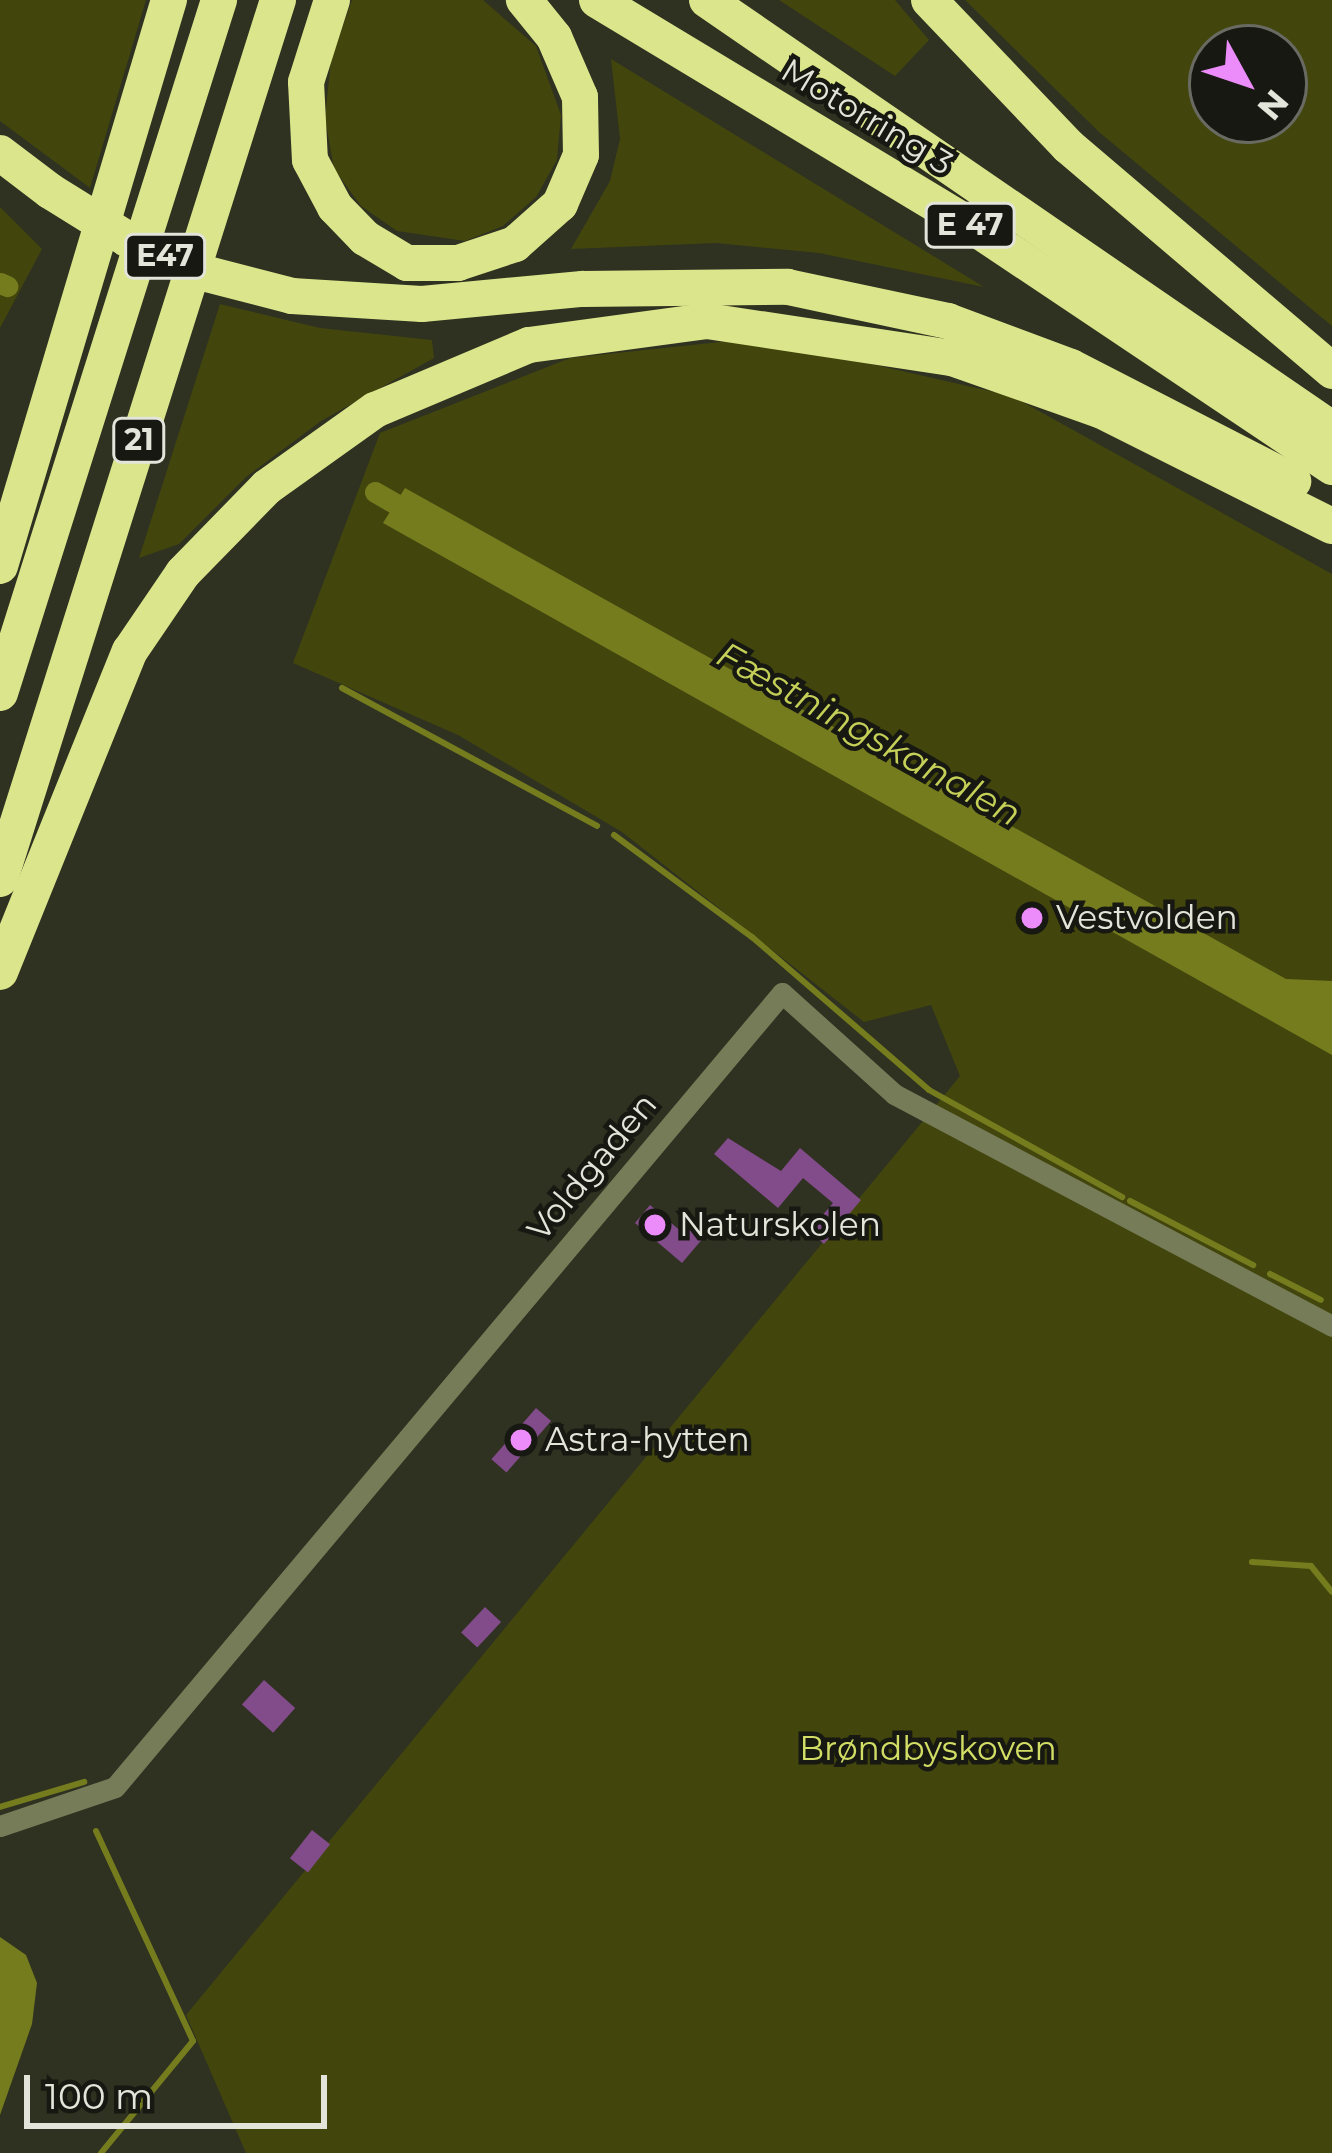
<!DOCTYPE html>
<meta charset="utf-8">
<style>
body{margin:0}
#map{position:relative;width:1332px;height:2153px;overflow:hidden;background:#2f3121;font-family:Montserrat,sans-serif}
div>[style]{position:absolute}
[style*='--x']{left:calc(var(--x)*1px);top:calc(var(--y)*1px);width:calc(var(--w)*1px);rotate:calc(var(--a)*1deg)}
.green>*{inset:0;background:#42460d}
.water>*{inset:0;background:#757c1e}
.stream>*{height:6px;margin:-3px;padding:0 3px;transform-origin:3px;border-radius:3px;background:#757c1e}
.canal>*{height:21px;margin:-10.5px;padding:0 10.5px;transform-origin:10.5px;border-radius:10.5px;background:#757c1e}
.building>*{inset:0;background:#824c8a;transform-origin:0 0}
.minor>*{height:21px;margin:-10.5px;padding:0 10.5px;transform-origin:10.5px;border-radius:10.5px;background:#777c58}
.motorway>*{height:36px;margin:-18px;padding:0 18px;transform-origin:18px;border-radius:18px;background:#dbe58b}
.motorway-bridge>*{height:36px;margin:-18px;padding:0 18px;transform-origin:18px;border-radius:18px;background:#dbe58b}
.dots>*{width:33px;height:33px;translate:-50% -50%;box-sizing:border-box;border:6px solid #171811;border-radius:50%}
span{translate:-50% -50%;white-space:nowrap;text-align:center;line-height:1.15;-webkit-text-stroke:9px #171811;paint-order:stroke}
.shield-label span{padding:3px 9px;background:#171811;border:3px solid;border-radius:9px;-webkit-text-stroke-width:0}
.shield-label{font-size:30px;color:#e3e4da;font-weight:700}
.street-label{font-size:33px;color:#e3e4da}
.poi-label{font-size:33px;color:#e3e4da}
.left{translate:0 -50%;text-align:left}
.park-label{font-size:33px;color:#d2dd65}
.water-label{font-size:36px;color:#c5d058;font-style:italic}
.north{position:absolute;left:1188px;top:24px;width:120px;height:120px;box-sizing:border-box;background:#171811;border:3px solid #696a61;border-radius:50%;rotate:130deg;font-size:33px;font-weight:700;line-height:48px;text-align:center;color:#e3e4da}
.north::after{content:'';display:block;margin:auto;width:42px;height:54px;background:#ec8cfa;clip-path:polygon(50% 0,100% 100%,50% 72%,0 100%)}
.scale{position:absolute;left:24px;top:2075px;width:303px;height:54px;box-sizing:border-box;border:6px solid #e3e4da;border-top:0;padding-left:15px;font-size:36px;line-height:42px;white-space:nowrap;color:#e3e4da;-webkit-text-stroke:9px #171811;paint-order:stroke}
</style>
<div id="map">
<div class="green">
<div style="clip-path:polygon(0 0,146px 0,90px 188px,0 121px)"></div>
<div style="clip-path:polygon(352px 0,483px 0,536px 46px,561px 115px,557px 160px,536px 197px,503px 226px,465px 241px,397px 231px,361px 206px,334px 169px,325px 118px,331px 60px)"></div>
<div style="clip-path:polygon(779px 0,895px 0,929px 40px,895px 76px)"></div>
<div style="clip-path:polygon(evenodd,965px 0,1332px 0,1332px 326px,1099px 132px,965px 0,1212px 48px,1284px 48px,1284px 120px,1212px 120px,1212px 48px)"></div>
<div style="clip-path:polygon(611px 59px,984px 287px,819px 253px,716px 243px,571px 249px,610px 181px,620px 139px)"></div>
<div style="clip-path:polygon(0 207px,42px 249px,0 328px)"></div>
<div style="clip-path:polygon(220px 304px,320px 328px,432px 340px,434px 358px,321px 421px,246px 477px,179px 544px,139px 558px)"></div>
<div style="clip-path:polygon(757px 338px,1012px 396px,1332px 574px,1332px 2153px,246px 2153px,186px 2015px,960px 1076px,931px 1005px,864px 1022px,622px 832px,458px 735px,293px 663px,380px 433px,570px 358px)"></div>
</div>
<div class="water">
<div style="clip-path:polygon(405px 488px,1286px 979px,1332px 981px,1332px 1055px,383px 523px)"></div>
<div style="clip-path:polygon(0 1937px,26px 1955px,37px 1983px,32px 2024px,0 2115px)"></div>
</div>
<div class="stream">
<div style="--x:342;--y:688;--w:290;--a:28.4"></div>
<div style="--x:614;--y:835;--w:172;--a:36.5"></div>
<div style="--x:752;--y:937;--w:234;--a:40.8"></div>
<div style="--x:929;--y:1090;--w:221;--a:29"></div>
<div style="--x:1130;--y:1201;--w:139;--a:27.5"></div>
<div style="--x:1270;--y:1274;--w:57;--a:27"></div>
<div style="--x:1252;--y:1562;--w:59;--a:3.9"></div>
<div style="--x:1311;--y:1566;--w:33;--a:51"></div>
<div style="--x:0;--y:1807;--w:88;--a:-16.6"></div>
<div style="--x:96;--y:1831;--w:231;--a:65.2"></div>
<div style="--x:193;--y:2041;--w:145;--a:129.4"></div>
</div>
<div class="canal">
<div style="--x:0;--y:283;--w:8;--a:23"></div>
<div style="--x:375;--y:492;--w:48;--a:29.7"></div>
</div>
<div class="building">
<div style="clip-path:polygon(728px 1138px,781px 1171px,800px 1148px,861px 1200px,824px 1244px,809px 1231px,833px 1203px,803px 1178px,778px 1208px,714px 1154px)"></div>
<div style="clip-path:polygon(650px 1205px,683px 1233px,689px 1224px,704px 1237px,682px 1263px,635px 1223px)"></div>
<div style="left:536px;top:1408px;width:20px;height:68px;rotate:41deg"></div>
<div style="left:485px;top:1607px;width:22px;height:35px;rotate:43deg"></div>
<div style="left:264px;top:1680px;width:42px;height:33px;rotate:42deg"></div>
<div style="left:312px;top:1830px;width:23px;height:36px;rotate:38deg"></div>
</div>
<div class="minor">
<div style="--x:0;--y:1826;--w:121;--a:-18.7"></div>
<div style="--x:115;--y:1787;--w:1037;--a:-49.97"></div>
<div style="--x:782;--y:993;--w:151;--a:42"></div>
<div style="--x:894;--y:1094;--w:496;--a:27.9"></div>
</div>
<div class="motorway">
<div style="--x:332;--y:0;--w:86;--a:107.6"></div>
<div style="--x:306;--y:82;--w:78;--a:87.1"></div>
<div style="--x:310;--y:160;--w:53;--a:62"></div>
<div style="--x:335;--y:207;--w:43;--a:45.9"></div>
<div style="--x:365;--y:238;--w:49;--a:30.8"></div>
<div style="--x:407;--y:263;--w:51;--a:0"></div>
<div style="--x:458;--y:263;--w:60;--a:-18.4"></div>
<div style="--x:515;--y:244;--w:60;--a:-41.6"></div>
<div style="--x:560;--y:204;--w:53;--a:-66.8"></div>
<div style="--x:581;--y:155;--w:58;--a:-91"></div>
<div style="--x:580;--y:97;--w:65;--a:-113.4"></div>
<div style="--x:554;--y:37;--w:48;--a:-129"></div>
<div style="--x:597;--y:0;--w:434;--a:31.1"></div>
<div style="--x:969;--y:224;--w:437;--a:33.8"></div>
<div style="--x:707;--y:0;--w:758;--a:34.47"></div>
<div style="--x:929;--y:0;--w:202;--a:46.4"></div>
<div style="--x:1068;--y:146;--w:347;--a:40.4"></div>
<div style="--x:0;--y:153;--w:63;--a:37.2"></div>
<div style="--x:292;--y:296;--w:130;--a:3.5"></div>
<div style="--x:422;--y:304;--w:161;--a:-5.4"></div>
<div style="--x:582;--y:289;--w:206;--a:-0.6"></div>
<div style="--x:788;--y:287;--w:164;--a:12"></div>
<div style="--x:948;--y:321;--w:131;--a:20.5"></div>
<div style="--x:1071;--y:367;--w:250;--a:27.2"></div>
<div style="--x:0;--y:566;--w:591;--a:-73.38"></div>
<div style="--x:0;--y:693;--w:727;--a:-72.46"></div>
<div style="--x:0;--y:879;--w:922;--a:-72.45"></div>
<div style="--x:0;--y:972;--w:346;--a:-68"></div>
<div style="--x:130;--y:651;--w:94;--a:-55.8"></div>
<div style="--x:183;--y:573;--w:120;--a:-45.7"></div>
<div style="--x:267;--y:487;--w:133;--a:-35.5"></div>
<div style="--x:375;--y:410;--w:167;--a:-22.9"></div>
<div style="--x:529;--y:345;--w:180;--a:-7.7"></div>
<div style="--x:707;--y:321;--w:248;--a:8.6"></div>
<div style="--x:952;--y:358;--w:157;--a:19.4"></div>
<div style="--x:1100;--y:410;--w:259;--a:26.6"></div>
</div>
<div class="motorway-bridge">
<div style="--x:50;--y:191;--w:91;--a:31.9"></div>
<div style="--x:127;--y:239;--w:87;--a:23.6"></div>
<div style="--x:207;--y:274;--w:88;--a:14.5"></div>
</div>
<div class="dots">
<div style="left:1032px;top:918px;background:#ec8cfa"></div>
<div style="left:655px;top:1225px;background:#ec8cfa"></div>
<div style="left:521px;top:1440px;background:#ec8cfa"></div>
</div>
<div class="shield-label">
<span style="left:970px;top:225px">E 47</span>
<span style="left:165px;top:256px">E47</span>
<span style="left:139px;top:440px">21</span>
</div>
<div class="street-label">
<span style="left:867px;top:117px;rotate:31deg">Motorring 3</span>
<span style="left:592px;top:1167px;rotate:-50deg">Voldgaden</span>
</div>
<div class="poi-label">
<span class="left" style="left:1056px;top:918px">Vestvolden</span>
<span class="left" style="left:679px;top:1225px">Naturskolen</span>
<span class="left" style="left:545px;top:1440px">Astra-hytten</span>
</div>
<div class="park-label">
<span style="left:928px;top:1749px">Brøndbyskoven</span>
</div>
<div class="water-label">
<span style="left:869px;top:734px;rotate:29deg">Fæstningskanalen</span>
</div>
<div class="north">N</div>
<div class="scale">100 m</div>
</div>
